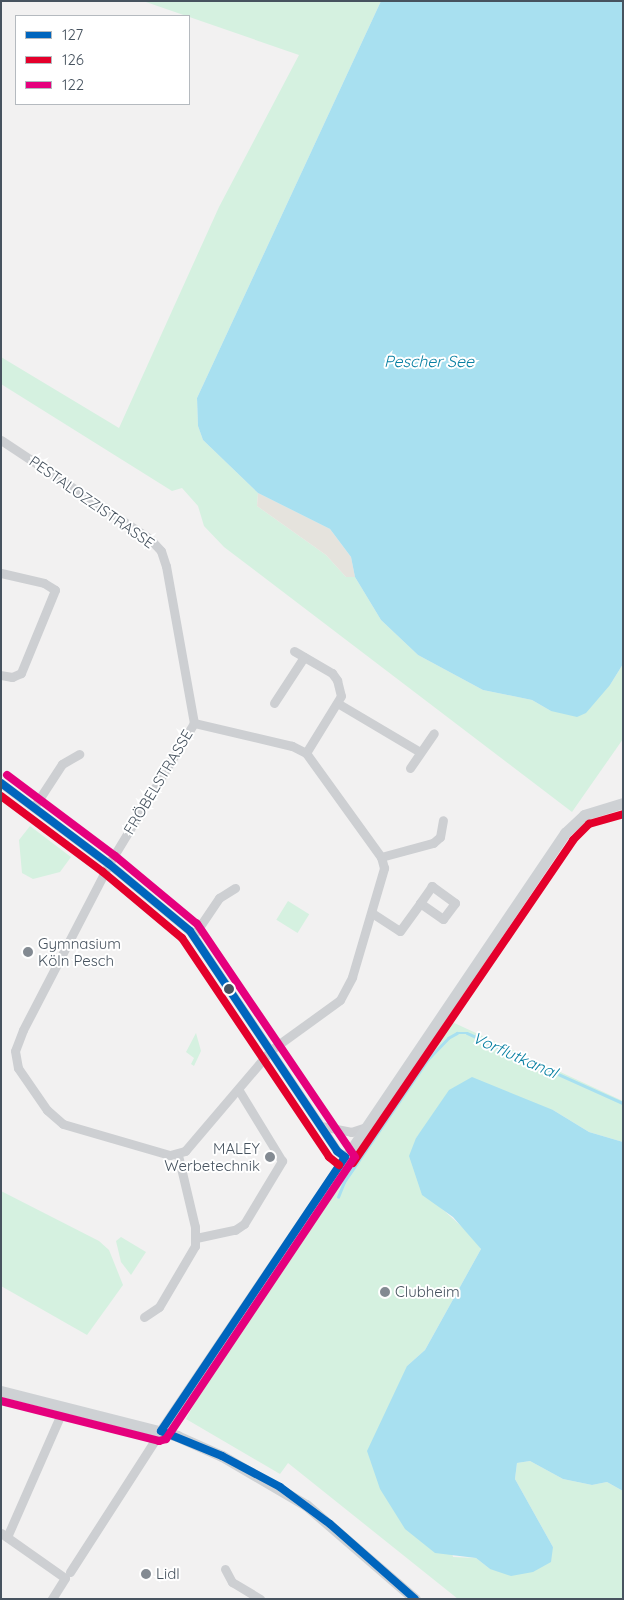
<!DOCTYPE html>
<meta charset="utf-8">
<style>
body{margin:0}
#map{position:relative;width:624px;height:1600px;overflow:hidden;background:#f2f1f1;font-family:Quicksand,sans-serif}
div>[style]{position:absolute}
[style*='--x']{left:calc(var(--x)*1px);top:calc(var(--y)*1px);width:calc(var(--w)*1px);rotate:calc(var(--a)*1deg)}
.green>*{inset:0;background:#d5f1e0;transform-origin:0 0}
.sand>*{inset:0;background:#e5e3dd}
.water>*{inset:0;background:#a8e0f0}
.stream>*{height:2.5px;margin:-1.25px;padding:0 1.25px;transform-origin:1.25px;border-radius:1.25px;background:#a8e0f0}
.street>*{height:9px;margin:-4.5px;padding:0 4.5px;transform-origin:4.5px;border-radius:4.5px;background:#cdcfd2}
.secondary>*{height:11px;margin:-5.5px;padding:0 5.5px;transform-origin:5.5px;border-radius:5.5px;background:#ced1d4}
.bus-1>*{height:8px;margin:-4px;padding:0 4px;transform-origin:4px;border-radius:4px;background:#0065bd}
.bus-2>*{height:8px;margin:-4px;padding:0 4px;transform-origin:4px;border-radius:4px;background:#e4002b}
.bus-3>*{height:8px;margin:-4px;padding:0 4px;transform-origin:4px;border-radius:4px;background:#e5007d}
.dots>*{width:14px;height:14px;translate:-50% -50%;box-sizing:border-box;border:2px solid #fff;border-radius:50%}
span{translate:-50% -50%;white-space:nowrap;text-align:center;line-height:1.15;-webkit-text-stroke:4px #fff;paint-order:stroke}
.street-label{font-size:15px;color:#47535f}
.poi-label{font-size:15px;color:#47535f}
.left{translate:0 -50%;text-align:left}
.right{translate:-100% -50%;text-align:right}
.water-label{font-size:16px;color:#077fa2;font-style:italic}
.frame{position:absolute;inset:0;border:2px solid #47535f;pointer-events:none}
.legend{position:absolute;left:15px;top:15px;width:175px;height:90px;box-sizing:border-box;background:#fff;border:1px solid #b5babf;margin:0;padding:6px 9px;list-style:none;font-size:15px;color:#47535f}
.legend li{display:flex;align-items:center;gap:10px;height:25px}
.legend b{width:25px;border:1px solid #b5babf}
</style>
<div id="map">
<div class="green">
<div style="clip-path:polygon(143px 1px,381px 1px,197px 398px,198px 426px,203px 440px,258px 493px,257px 506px,326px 555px,346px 577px,355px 577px,381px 620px,418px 655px,483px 690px,532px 700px,551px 711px,610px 685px,623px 664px,623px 739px,572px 812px,224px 547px,204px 526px,198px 506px,182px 488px,172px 491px,1px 384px,1px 357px,119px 428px,219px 207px,299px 55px)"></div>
<div style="clip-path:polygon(30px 826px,71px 857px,60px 872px,33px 879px,22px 873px,19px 840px)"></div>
<div style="left:288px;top:901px;width:25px;height:22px;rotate:32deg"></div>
<div style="clip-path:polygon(450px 1021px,623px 1101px,623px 1142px,589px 1132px,553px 1110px,430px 1120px,416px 1138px,440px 1207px,471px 1235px,481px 1249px,425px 1350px,407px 1366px,453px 1557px,476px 1558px,490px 1569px,553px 1547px,515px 1479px,517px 1463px,530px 1461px,563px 1479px,592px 1485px,607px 1482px,623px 1491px,623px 1599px,458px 1599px,288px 1463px,280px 1474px,186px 1419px,204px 1386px)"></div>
<div style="clip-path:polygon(196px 1033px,201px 1051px,194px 1066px,191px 1064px,194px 1058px,186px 1052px)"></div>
<div style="clip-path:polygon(1px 1191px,99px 1241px,109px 1250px,123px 1285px,87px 1335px,1px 1286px)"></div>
<div style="clip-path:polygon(121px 1237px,146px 1252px,131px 1275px,121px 1262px,116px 1241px)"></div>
</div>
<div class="sand">
<div style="clip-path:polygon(258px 493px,330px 529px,351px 557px,355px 577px,346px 577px,326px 555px,257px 506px)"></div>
</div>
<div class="water">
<div style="clip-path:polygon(381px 1px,623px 1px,623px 664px,610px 685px,586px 713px,577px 717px,551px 711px,532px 700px,483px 690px,418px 655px,381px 620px,355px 577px,351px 557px,330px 529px,258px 493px,203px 440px,198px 426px,197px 398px)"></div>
<div style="clip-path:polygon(472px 1077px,553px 1110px,589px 1132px,623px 1142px,623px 1491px,607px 1482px,592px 1485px,563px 1479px,530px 1461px,517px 1463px,515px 1479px,553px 1547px,551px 1562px,533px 1572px,511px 1576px,490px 1569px,476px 1558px,435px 1553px,405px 1529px,380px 1489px,367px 1451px,407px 1366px,425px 1350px,481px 1249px,453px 1217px,422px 1195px,409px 1156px,416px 1138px,449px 1090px)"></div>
</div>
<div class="stream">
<div style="--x:338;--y:1197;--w:16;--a:-68"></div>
<div style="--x:344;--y:1182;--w:149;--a:-55.7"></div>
<div style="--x:428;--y:1059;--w:29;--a:-46"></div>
<div style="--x:448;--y:1038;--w:10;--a:-29"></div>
<div style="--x:457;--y:1033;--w:10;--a:0"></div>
<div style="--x:467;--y:1033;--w:171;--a:24.2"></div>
</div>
<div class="street">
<div style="--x:1;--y:440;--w:179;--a:33.6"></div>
<div style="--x:150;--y:539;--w:16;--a:47"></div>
<div style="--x:161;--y:551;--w:16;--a:72"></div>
<div style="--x:166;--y:566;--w:159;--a:79.9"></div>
<div style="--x:194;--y:723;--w:165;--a:121.1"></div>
<div style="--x:109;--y:864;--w:187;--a:117.4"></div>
<div style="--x:23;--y:1030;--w:22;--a:111"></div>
<div style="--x:15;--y:1051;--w:17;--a:80"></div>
<div style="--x:18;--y:1068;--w:51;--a:55.4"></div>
<div style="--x:47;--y:1110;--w:21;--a:41"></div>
<div style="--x:63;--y:1124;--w:111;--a:16.2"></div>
<div style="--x:170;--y:1155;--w:16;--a:-15"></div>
<div style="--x:185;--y:1151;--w:133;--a:-49.6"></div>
<div style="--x:271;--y:1050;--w:85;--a:-35.9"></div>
<div style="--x:340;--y:1000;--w:26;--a:-62"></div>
<div style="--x:352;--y:977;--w:114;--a:-73.6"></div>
<div style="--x:384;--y:868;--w:11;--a:-105"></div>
<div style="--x:381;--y:857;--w:128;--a:-125.8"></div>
<div style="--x:306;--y:753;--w:16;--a:-153"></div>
<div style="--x:292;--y:746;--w:101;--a:-166.8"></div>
<div style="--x:1;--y:573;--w:44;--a:13.1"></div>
<div style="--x:44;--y:583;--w:13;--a:32"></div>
<div style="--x:55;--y:590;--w:90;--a:112.3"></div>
<div style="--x:21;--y:673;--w:10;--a:156"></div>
<div style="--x:12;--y:677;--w:11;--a:-170"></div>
<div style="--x:294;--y:651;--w:44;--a:30.1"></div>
<div style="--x:332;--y:673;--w:9;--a:54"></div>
<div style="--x:337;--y:680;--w:16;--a:76"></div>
<div style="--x:341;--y:696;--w:67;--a:121.6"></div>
<div style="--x:274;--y:703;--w:55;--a:-56.9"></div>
<div style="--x:339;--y:704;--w:94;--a:30.7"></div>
<div style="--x:410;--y:768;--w:42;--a:-55.6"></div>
<div style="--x:1;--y:783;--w:135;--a:36.9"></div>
<div style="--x:109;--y:864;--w:105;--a:39.6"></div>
<div style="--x:190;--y:931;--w:265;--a:56.2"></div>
<div style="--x:337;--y:1151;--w:10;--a:37"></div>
<div style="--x:34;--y:807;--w:51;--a:-56.9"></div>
<div style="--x:62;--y:764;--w:20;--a:-30"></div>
<div style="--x:381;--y:857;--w:54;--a:-15.1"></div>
<div style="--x:433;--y:843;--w:9;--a:-41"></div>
<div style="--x:440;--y:837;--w:17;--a:-80"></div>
<div style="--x:372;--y:913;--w:33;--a:33"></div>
<div style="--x:400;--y:931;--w:34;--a:-54"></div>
<div style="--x:420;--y:903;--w:28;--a:35"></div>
<div style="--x:443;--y:919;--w:20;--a:-53"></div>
<div style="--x:455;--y:903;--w:29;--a:-144"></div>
<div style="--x:432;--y:886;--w:21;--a:125"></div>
<div style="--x:194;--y:935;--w:45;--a:-56"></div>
<div style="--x:219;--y:898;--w:19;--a:-32"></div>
<div style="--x:321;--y:1126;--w:31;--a:11"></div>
<div style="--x:351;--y:1132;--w:16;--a:-18"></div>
<div style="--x:196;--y:1238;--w:40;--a:-12"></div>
<div style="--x:235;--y:1230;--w:11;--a:-34"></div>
<div style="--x:244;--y:1224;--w:74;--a:-58.9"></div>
<div style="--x:282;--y:1161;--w:84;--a:-121.4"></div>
<div style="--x:144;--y:1317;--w:18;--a:-34"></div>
<div style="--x:159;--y:1307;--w:71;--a:-59.5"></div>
<div style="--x:195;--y:1246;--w:19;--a:-90"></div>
<div style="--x:195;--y:1227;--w:74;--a:-103.3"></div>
<div style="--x:1;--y:1533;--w:78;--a:35.1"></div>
<div style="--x:65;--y:1578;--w:25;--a:122"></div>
<div style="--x:7;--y:1537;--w:142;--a:-66.3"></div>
<div style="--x:225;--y:1569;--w:15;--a:62"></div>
<div style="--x:232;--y:1582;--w:33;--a:31"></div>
<div style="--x:70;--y:1572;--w:168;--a:-57.2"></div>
</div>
<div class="secondary">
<div style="--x:1;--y:1391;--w:182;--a:14.3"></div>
<div style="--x:177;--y:1436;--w:49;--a:24"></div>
<div style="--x:222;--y:1456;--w:97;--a:30.3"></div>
<div style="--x:306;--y:1505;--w:144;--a:40.8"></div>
<div style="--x:161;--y:1431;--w:722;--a:-55.96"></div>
<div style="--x:565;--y:833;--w:26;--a:-43"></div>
<div style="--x:584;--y:815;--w:41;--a:-17.1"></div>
</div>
<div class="bus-1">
<div style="--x:1;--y:783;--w:135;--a:36.9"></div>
<div style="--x:109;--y:864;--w:105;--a:39.6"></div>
<div style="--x:190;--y:931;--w:265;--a:56.2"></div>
<div style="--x:337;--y:1151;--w:10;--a:37"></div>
<div style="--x:161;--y:1431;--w:330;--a:-56.1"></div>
<div style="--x:161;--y:1431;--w:66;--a:22.3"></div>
<div style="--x:222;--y:1456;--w:66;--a:28.1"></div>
<div style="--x:280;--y:1487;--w:62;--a:36.5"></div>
<div style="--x:330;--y:1524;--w:113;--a:41.4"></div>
</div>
<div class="bus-2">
<div style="--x:1;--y:796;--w:127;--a:36.7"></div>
<div style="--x:103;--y:872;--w:103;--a:39.9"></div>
<div style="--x:182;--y:938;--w:264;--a:56.1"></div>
<div style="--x:329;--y:1157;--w:13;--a:39"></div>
<div style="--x:353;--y:1163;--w:391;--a:-55.7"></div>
<div style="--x:573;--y:840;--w:23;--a:-45"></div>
<div style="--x:589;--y:824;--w:35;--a:-16"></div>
</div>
<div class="bus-3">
<div style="--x:1;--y:1401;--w:163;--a:14.2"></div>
<div style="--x:159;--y:1441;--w:7;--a:-16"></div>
<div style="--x:166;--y:1439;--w:339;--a:-56.2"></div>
<div style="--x:355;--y:1157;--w:282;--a:-124.1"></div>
<div style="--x:197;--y:924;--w:107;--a:-140.3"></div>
<div style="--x:115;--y:856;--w:135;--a:-143.1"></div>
</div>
<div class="dots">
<div style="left:28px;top:952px;background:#838a92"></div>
<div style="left:229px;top:989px;background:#47535f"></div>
<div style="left:270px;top:1157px;background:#838a92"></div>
<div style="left:385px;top:1292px;background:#838a92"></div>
<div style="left:146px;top:1574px;background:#838a92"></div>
</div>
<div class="street-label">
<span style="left:92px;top:502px;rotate:35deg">PESTALOZZISTRASSE</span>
<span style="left:158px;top:782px;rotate:-59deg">FRÖBELSTRASSE</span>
</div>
<div class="poi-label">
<span class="left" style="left:38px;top:952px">Gymnasium<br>Köln Pesch</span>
<span class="right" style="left:260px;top:1157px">MALEY<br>Werbetechnik</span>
<span class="left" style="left:395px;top:1292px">Clubheim</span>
<span class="left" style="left:156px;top:1574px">Lidl</span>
</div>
<div class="water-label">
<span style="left:429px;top:361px">Pescher See</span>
<span style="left:515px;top:1055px;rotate:24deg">Vorflutkanal</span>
</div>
<div class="frame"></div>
<ul class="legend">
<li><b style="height:6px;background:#0065bd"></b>127</li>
<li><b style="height:6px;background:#e4002b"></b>126</li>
<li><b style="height:6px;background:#e5007d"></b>122</li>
</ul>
</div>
